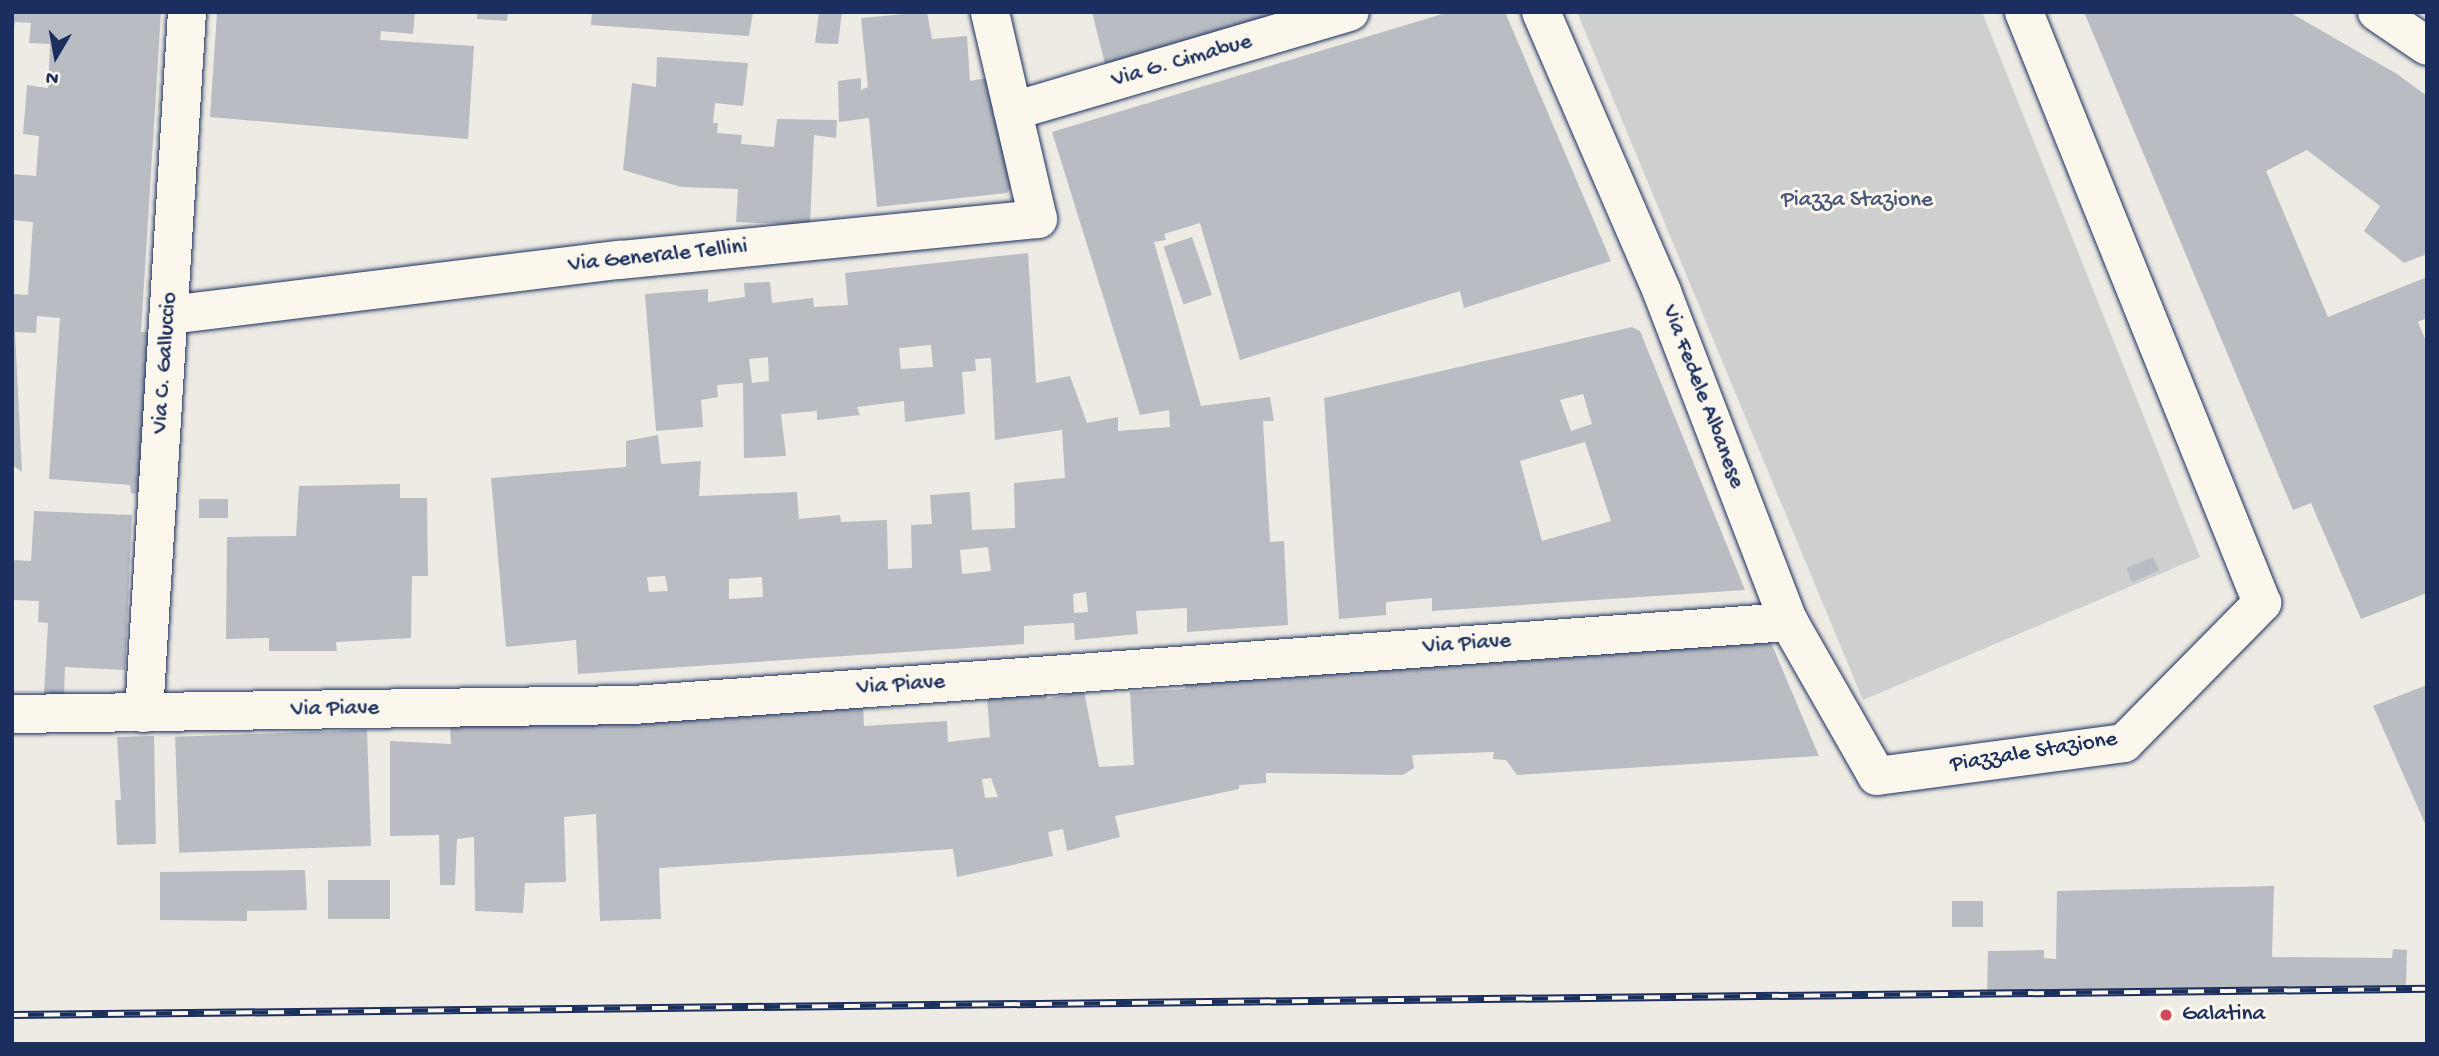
<!DOCTYPE html>
<style>
body{margin:0}
#map{position:relative;width:2439px;height:1056px;overflow:hidden;background:#eeebe4;font-family:"Gochi Hand",sans-serif}
div>[style]{position:absolute}
[style*='--x']{left:calc(var(--x)*1px);top:calc(var(--y)*1px);width:calc(var(--w)*1px);rotate:calc(var(--a)*1deg)}
.green>*{inset:0;background:#cecfcf}
.building>*{inset:0;background:#b9bcc3;transform-origin:0 0}
.roads{filter:drop-shadow(0 0 2px #1b2f5e) drop-shadow(0 0 2px #1b2f5e)}
.street>*{height:38px;margin:-19px;padding:0 19px;transform-origin:19px;border-radius:19px;background:#fbf7ec}
.secondary>*{height:38px;margin:-19px;padding:0 19px;transform-origin:19px;border-radius:19px;background:#fbf7ec}
.rail>*{height:8px;margin-top:-4px;transform-origin:0;background:repeating-linear-gradient(90deg,#fbf7ec 0 16px,#1b2f5e 0 32px);box-sizing:border-box;border-block:2px solid #1b2f5e}
.dots>*{width:19px;height:19px;translate:-50% -50%;box-sizing:border-box;border:4px solid #fbf7ec;border-radius:50%}
span{translate:-50% -50%;white-space:nowrap;text-align:center;line-height:1.15;-webkit-text-stroke:6px #fbf7ec;paint-order:stroke}
.street-label{font-size:23px;color:#1b2f5e}
.park-label{font-size:23px;color:#48577a}
.poi-label{font-size:23px;color:#1b2f5e}
.left{translate:0 -50%;text-align:left}
.frame{position:absolute;inset:0;border:14px solid #1b2f5e;pointer-events:none}
.north{position:absolute;left:21px;top:21px;width:70px;height:70px;-webkit-text-stroke:5px #fbf7ec;paint-order:stroke;rotate:190deg;font-size:19px;font-weight:700;line-height:28px;text-align:center;color:#1b2f5e}
.north::after{content:'';display:block;margin:auto;width:24px;height:32px;background:#1b2f5e;clip-path:polygon(50% 0,100% 100%,50% 72%,0 100%)}
</style>
<div id="map">
<div class="green">
<div style="clip-path:polygon(1577px 12px,1982px 12px,2200px 557px,1863px 700px)"></div>
</div>
<div class="building">
<div style="clip-path:polygon(12px 12px,161px 12px,141px 332px,151px 333px,142px 494px,131px 493px,130px 485px,49px 479px,60px 318px,37px 316px,36px 333px,15px 332px,22px 472px,12px 465px,12px 294px,28px 295px,33px 222px,12px 220px,12px 174px,36px 176px,39px 136px,23px 134px,27px 85px,48px 88px,50px 44px,29px 43px,31px 23px,15px 22px,12px 38px)"></div>
<div style="clip-path:polygon(217px 12px,415px 12px,413px 34px,381px 31px,380px 40px,474px 46px,468px 139px,210px 117px)"></div>
<div style="clip-path:polygon(477px 12px,508px 12px,507px 21px,477px 19px)"></div>
<div style="clip-path:polygon(592px 12px,753px 12px,749px 36px,591px 25px)"></div>
<div style="clip-path:polygon(819px 12px,842px 12px,838px 44px,815px 43px)"></div>
<div style="clip-path:polygon(927px 12px,932px 39px,967px 36px,970px 81px,987px 78px,1014px 183px,1007px 193px,877px 207px,869px 118px,839px 122px,838px 81px,861px 78px,861px 90px,868px 87px,861px 18px)"></div>
<div style="clip-path:polygon(1092px 12px,1288px 12px,1106px 68px)"></div>
<div style="clip-path:polygon(evenodd,1449px 12px,1505px 12px,1611px 261px,1464px 308px,1460px 291px,1240px 360px,1200px 223px,1164px 234px,1166px 240px,1154px 242px,1201px 406px,1270px 397px,1274px 421px,1263px 421px,1270px 542px,1284px 541px,1288px 625px,1187px 632px,1187px 608px,1136px 611px,1138px 634px,1075px 640px,1074px 623px,1024px 626px,1024px 644px,578px 674px,576px 640px,506px 647px,491px 478px,626px 467px,626px 441px,658px 435px,661px 464px,701px 461px,699px 496px,797px 492px,799px 519px,840px 515px,841px 522px,887px 520px,888px 569px,912px 568px,911px 525px,932px 524px,930px 495px,970px 492px,972px 530px,1015px 528px,1014px 483px,1065px 478px,1062px 430px,995px 440px,991px 358px,975px 359px,976px 371px,962px 372px,965px 414px,905px 422px,904px 401px,857px 407px,860px 415px,817px 420px,817px 411px,781px 414px,786px 456px,744px 458px,743px 383px,717px 385px,718px 397px,701px 400px,703px 427px,656px 431px,645px 294px,708px 289px,708px 302px,745px 297px,744px 283px,770px 282px,772px 303px,813px 298px,814px 307px,848px 305px,845px 273px,1028px 253px,1036px 383px,1070px 376px,1087px 423px,1118px 417px,1118px 431px,1170px 427px,1169px 410px,1140px 415px,1052px 132px,1449px 12px,931px 345px,933px 367px,901px 369px,899px 348px,931px 345px,1449px 12px,768px 357px,769px 381px,752px 383px,749px 359px,768px 357px,1449px 12px,988px 547px,991px 571px,962px 574px,960px 550px,988px 547px,1449px 12px,665px 576px,668px 591px,649px 592px,647px 577px,665px 576px,1449px 12px,762px 577px,763px 597px,729px 599px,729px 579px,762px 577px,1449px 12px,1086px 592px,1088px 612px,1074px 613px,1073px 594px,1086px 592px)"></div>
<div style="clip-path:polygon(2084px 12px,2289px 12px,2397px 74px,2427px 96px,2427px 254px,2404px 263px,2364px 231px,2380px 206px,2307px 150px,2266px 171px,2328px 317px,2427px 277px,2427px 318px,2418px 322px,2427px 344px,2427px 593px,2361px 619px,2311px 503px,2293px 510px)"></div>
<div style="clip-path:polygon(657px 57px,748px 63px,743px 106px,715px 103px,713px 123px,718px 123px,717px 133px,742px 135px,741px 144px,774px 147px,777px 119px,837px 120px,836px 138px,814px 135px,810px 225px,736px 222px,738px 189px,681px 187px,623px 170px,632px 83px,656px 87px)"></div>
<div style="left:1192px;top:237px;width:61px;height:30px;rotate:71deg"></div>
<div style="clip-path:polygon(evenodd,1632px 327px,1640px 331px,1745px 590px,1432px 611px,1432px 598px,1386px 602px,1386px 615px,1339px 619px,1324px 398px,1632px 327px,1583px 394px,1592px 424px,1571px 431px,1560px 400px,1583px 394px,1632px 327px,1585px 442px,1611px 521px,1542px 541px,1520px 461px,1585px 442px)"></div>
<div style="clip-path:polygon(400px 484px,400px 498px,427px 498px,428px 576px,412px 576px,411px 638px,336px 642px,337px 651px,269px 651px,269px 638px,226px 639px,227px 537px,296px 536px,299px 486px)"></div>
<div style="left:199px;top:499px;width:29px;height:19px"></div>
<div style="clip-path:polygon(34px 511px,132px 515px,125px 670px,65px 667px,64px 695px,44px 694px,48px 623px,38px 622px,39px 601px,12px 600px,12px 560px,31px 561px)"></div>
<div style="left:2153px;top:557px;width:15px;height:29px;rotate:67deg"></div>
<div style="clip-path:polygon(evenodd,1770px 640px,1819px 756px,1517px 775px,1506px 760px,1493px 759px,1494px 752px,1412px 755px,1414px 768px,1403px 775px,1266px 773px,1266px 783px,1239px 785px,1239px 789px,1115px 816px,1120px 837px,1067px 851px,1063px 829px,1048px 832px,1053px 856px,957px 877px,953px 849px,659px 868px,661px 919px,600px 921px,596px 814px,564px 817px,566px 882px,525px 883px,523px 913px,475px 911px,474px 837px,457px 839px,455px 885px,440px 885px,439px 835px,390px 836px,390px 741px,451px 744px,450px 725px,863px 705px,864px 726px,947px 721px,948px 742px,990px 737px,987px 697px,1047px 689px,1047px 699px,1084px 691px,1099px 767px,1134px 765px,1130px 692px,1185px 689px,1185px 681px,1770px 640px,991px 778px,998px 797px,985px 798px,982px 779px,991px 778px)"></div>
<div style="clip-path:polygon(2427px 685px,2427px 828px,2373px 706px)"></div>
<div style="left:367px;top:730px;width:116px;height:192px;rotate:88deg"></div>
<div style="clip-path:polygon(154px 736px,156px 844px,117px 845px,115px 800px,121px 800px,117px 737px)"></div>
<div style="clip-path:polygon(305px 870px,307px 910px,247px 911px,247px 921px,160px 920px,160px 872px)"></div>
<div style="left:390px;top:880px;width:39px;height:62px;rotate:90deg"></div>
<div style="clip-path:polygon(2274px 886px,2272px 957px,2392px 958px,2393px 949px,2407px 950px,2406px 986px,1987px 995px,1988px 951px,2044px 950px,2044px 958px,2056px 959px,2057px 891px)"></div>
<div style="left:1952px;top:901px;width:31px;height:26px"></div>
</div>
<div class="roads">
<div class="street">
<div style="--x:1541;--y:12;--w:305;--a:66.6"></div>
<div style="--x:1662;--y:292;--w:354;--a:69"></div>
<div style="--x:1789;--y:622;--w:177;--a:60.3"></div>
<div style="--x:1877;--y:776;--w:249;--a:-7.6"></div>
<div style="--x:2124;--y:743;--w:197;--a:-45.4"></div>
<div style="--x:2262;--y:603;--w:637;--a:-111.94"></div>
<div style="--x:1013;--y:111;--w:351;--a:-16.4"></div>
<div style="--x:169;--y:315;--w:454;--a:-7"></div>
<div style="--x:620;--y:260;--w:420;--a:-5.6"></div>
<div style="--x:1038;--y:219;--w:212;--a:-103.1"></div>
<div style="--x:144;--y:713;--w:702;--a:-86.49"></div>
<div style="--x:12;--y:714;--w:621;--a:-0.83"></div>
<div style="--x:633;--y:705;--w:1159;--a:-4.11"></div>
</div>
<div class="secondary">
<div style="--x:2377;--y:12;--w:60;--a:34.2"></div>
</div>
</div>
<div class="rail">
<div style="--x:12;--y:1015;--w:2415;--a:-0.62"></div>
</div>
<div class="dots">
<div style="left:2166px;top:1015px;background:#d1495b"></div>
</div>
<div class="street-label">
<span style="left:1182px;top:62px;rotate:-16deg">Via G. Cimabue</span>
<span style="left:658px;top:257px;rotate:-6deg">Via Generale Tellini</span>
<span style="left:166px;top:363px;rotate:-86deg">Via C. Galluccio</span>
<span style="left:1702px;top:397px;rotate:69deg">Via Fedele Albanese</span>
<span style="left:1467px;top:645px;rotate:-4deg">Via Piave</span>
<span style="left:901px;top:686px;rotate:-4deg">Via Piave</span>
<span style="left:335px;top:710px;rotate:-1deg">Via Piave</span>
<span style="left:2034px;top:753px;rotate:-9deg">Piazzale Stazione</span>
</div>
<div class="park-label">
<span style="left:1857px;top:201px">Piazza Stazione</span>
</div>
<div class="poi-label">
<span class="left" style="left:2182px;top:1015px">Galatina</span>
</div>
<div class="frame"></div>
<div class="north">N</div>
</div>
